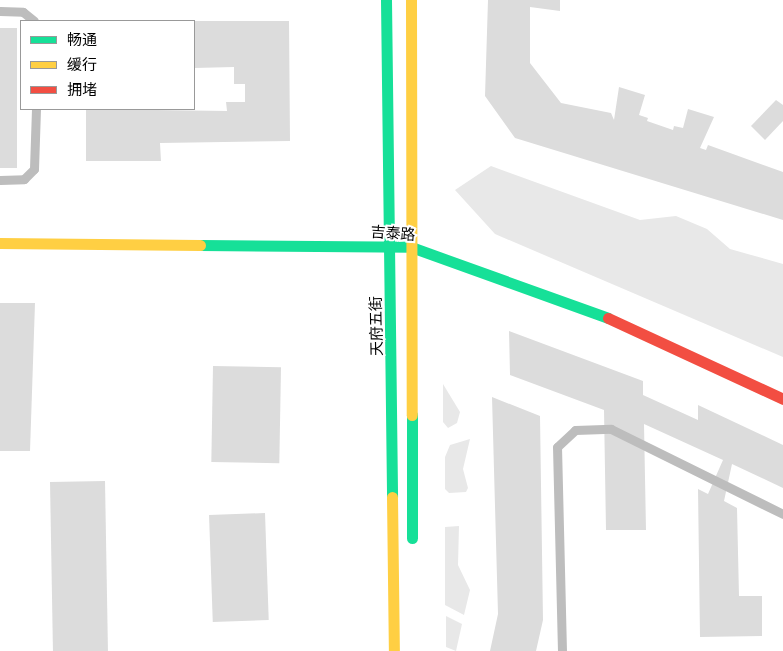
<!DOCTYPE html>
<meta charset="utf-8">
<style>
body{margin:0}
#map{position:relative;width:783px;height:651px;overflow:hidden;background:#fff;font-family:"Titillium Web","Noto Sans SC",sans-serif}
div>[style]{position:absolute}
[style*='--x']{left:calc(var(--x)*1px);top:calc(var(--y)*1px);width:calc(var(--w)*1px);rotate:calc(var(--a)*1deg)}
.green>*{inset:0;background:#e8e8e8}
.building>*{inset:0;background:#dcdcdc;transform-origin:0 0}
.lane>*{height:9px;margin:-4.5px;padding:0 4.5px;transform-origin:4.5px;border-radius:4.5px;background:#bdbdbd}
.fast>*{height:11px;margin:-5.5px;padding:0 5.5px;transform-origin:5.5px;border-radius:5.5px;background:#16e098}
.slow>*{height:11px;margin:-5.5px;padding:0 5.5px;transform-origin:5.5px;border-radius:5.5px;background:#ffcf43}
.jam>*{height:11px;margin:-5.5px;padding:0 5.5px;transform-origin:5.5px;border-radius:5.5px;background:#f24e42}
span{translate:-50% -50%;white-space:nowrap;text-align:center;line-height:1.15;-webkit-text-stroke:4px #fff;paint-order:stroke}
.street-label{font-size:15px;color:#000}
.legend{position:absolute;left:20px;top:20px;width:175px;height:90px;box-sizing:border-box;background:#fff;border:1px solid #999;margin:0;padding:6px 9px;list-style:none;font-size:15px;color:#000}
.legend li{display:flex;align-items:center;gap:10px;height:25px}
.legend b{width:25px;border:1px solid #999}
</style>
<div id="map">
<div class="green">
<div style="clip-path:polygon(491px 166px,640px 220px,676px 216px,707px 229px,730px 249px,783px 264px,783px 357px,495px 234px,455px 190px)"></div>
<div style="clip-path:polygon(443px 384px,460px 412px,457px 423px,448px 428px,443px 422px)"></div>
<div style="clip-path:polygon(470px 439px,463px 469px,468px 488px,466px 492px,449px 493px,445px 489px,445px 457px,450px 445px)"></div>
<div style="clip-path:polygon(459px 526px,458px 565px,470px 590px,464px 615px,445px 605px,445px 527px)"></div>
<div style="clip-path:polygon(446px 616px,462px 624px,456px 651px,446px 647px)"></div>
</div>
<div class="building">
<div style="clip-path:polygon(488px 0,560px 0,560px 11px,530px 7px,530px 63px,561px 103px,611px 113px,614px 120px,619px 87px,645px 95px,639px 115px,648px 118px,647px 121px,673px 130px,674px 126px,683px 128px,688px 109px,714px 117px,700px 148px,706px 150px,708px 145px,783px 172px,783px 220px,515px 138px,485px 96px)"></div>
<div style="clip-path:polygon(194px 21px,289px 21px,290px 141px,160px 143px,161px 161px,86px 161px,86px 109px,227px 111px,226px 102px,245px 102px,245px 84px,234px 84px,234px 67px,194px 68px)"></div>
<div style="left:0;top:28px;width:17px;height:140px"></div>
<div style="clip-path:polygon(776px 100px,783px 105px,783px 121px,765px 140px,751px 126px)"></div>
<div style="clip-path:polygon(0 303px,35px 303px,30px 451px,0 451px)"></div>
<div style="clip-path:polygon(509px 331px,643px 381px,643px 395px,698px 420px,698px 405px,783px 445px,783px 488px,732px 464px,724px 501px,737px 508px,739px 596px,762px 596px,762px 636px,700px 637px,698px 489px,708px 494px,723px 460px,644px 424px,646px 530px,606px 530px,604px 410px,510px 375px)"></div>
<div style="left:213px;top:366px;width:68px;height:96px;rotate:1deg"></div>
<div style="clip-path:polygon(492px 397px,540px 416px,543px 620px,536px 651px,490px 651px,498px 614px)"></div>
<div style="left:105px;top:481px;width:170px;height:55px;rotate:89deg"></div>
<div style="left:265px;top:513px;width:107px;height:56px;rotate:88deg"></div>
</div>
<div class="lane">
<div style="--x:0;--y:11;--w:23;--a:2"></div>
<div style="--x:23;--y:12;--w:14;--a:39"></div>
<div style="--x:0;--y:180;--w:24;--a:-2"></div>
<div style="--x:24;--y:179;--w:14;--a:-45"></div>
<div style="--x:34;--y:169;--w:60;--a:-88.1"></div>
<div style="--x:562;--y:651;--w:204;--a:-91.4"></div>
<div style="--x:557;--y:447;--w:25;--a:-43"></div>
<div style="--x:575;--y:430;--w:36;--a:-2"></div>
<div style="--x:611;--y:429;--w:192;--a:26.3"></div>
</div>
<div class="fast">
<div style="--x:386;--y:0;--w:497;--a:89.3"></div>
<div style="--x:200;--y:245;--w:211;--a:0.5"></div>
<div style="--x:411;--y:247;--w:209;--a:19.8"></div>
<div style="--x:412;--y:415;--w:123;--a:90"></div>
</div>
<div class="slow">
<div style="--x:411;--y:0;--w:415;--a:89.9"></div>
<div style="--x:0;--y:243;--w:200;--a:0.6"></div>
<div style="--x:392;--y:497;--w:154;--a:89.3"></div>
</div>
<div class="jam">
<div style="--x:608;--y:318;--w:193;--a:24.8"></div>
</div>
<div class="street-label">
<span style="left:393px;top:233px;rotate:4deg">吉泰路</span>
<span style="left:376px;top:326px;rotate:-91deg">天府五街</span>
</div>
<ul class="legend">
<li><b style="height:6px;background:#16e098"></b>畅通</li>
<li><b style="height:6px;background:#ffcf43"></b>缓行</li>
<li><b style="height:6px;background:#f24e42"></b>拥堵</li>
</ul>
</div>
